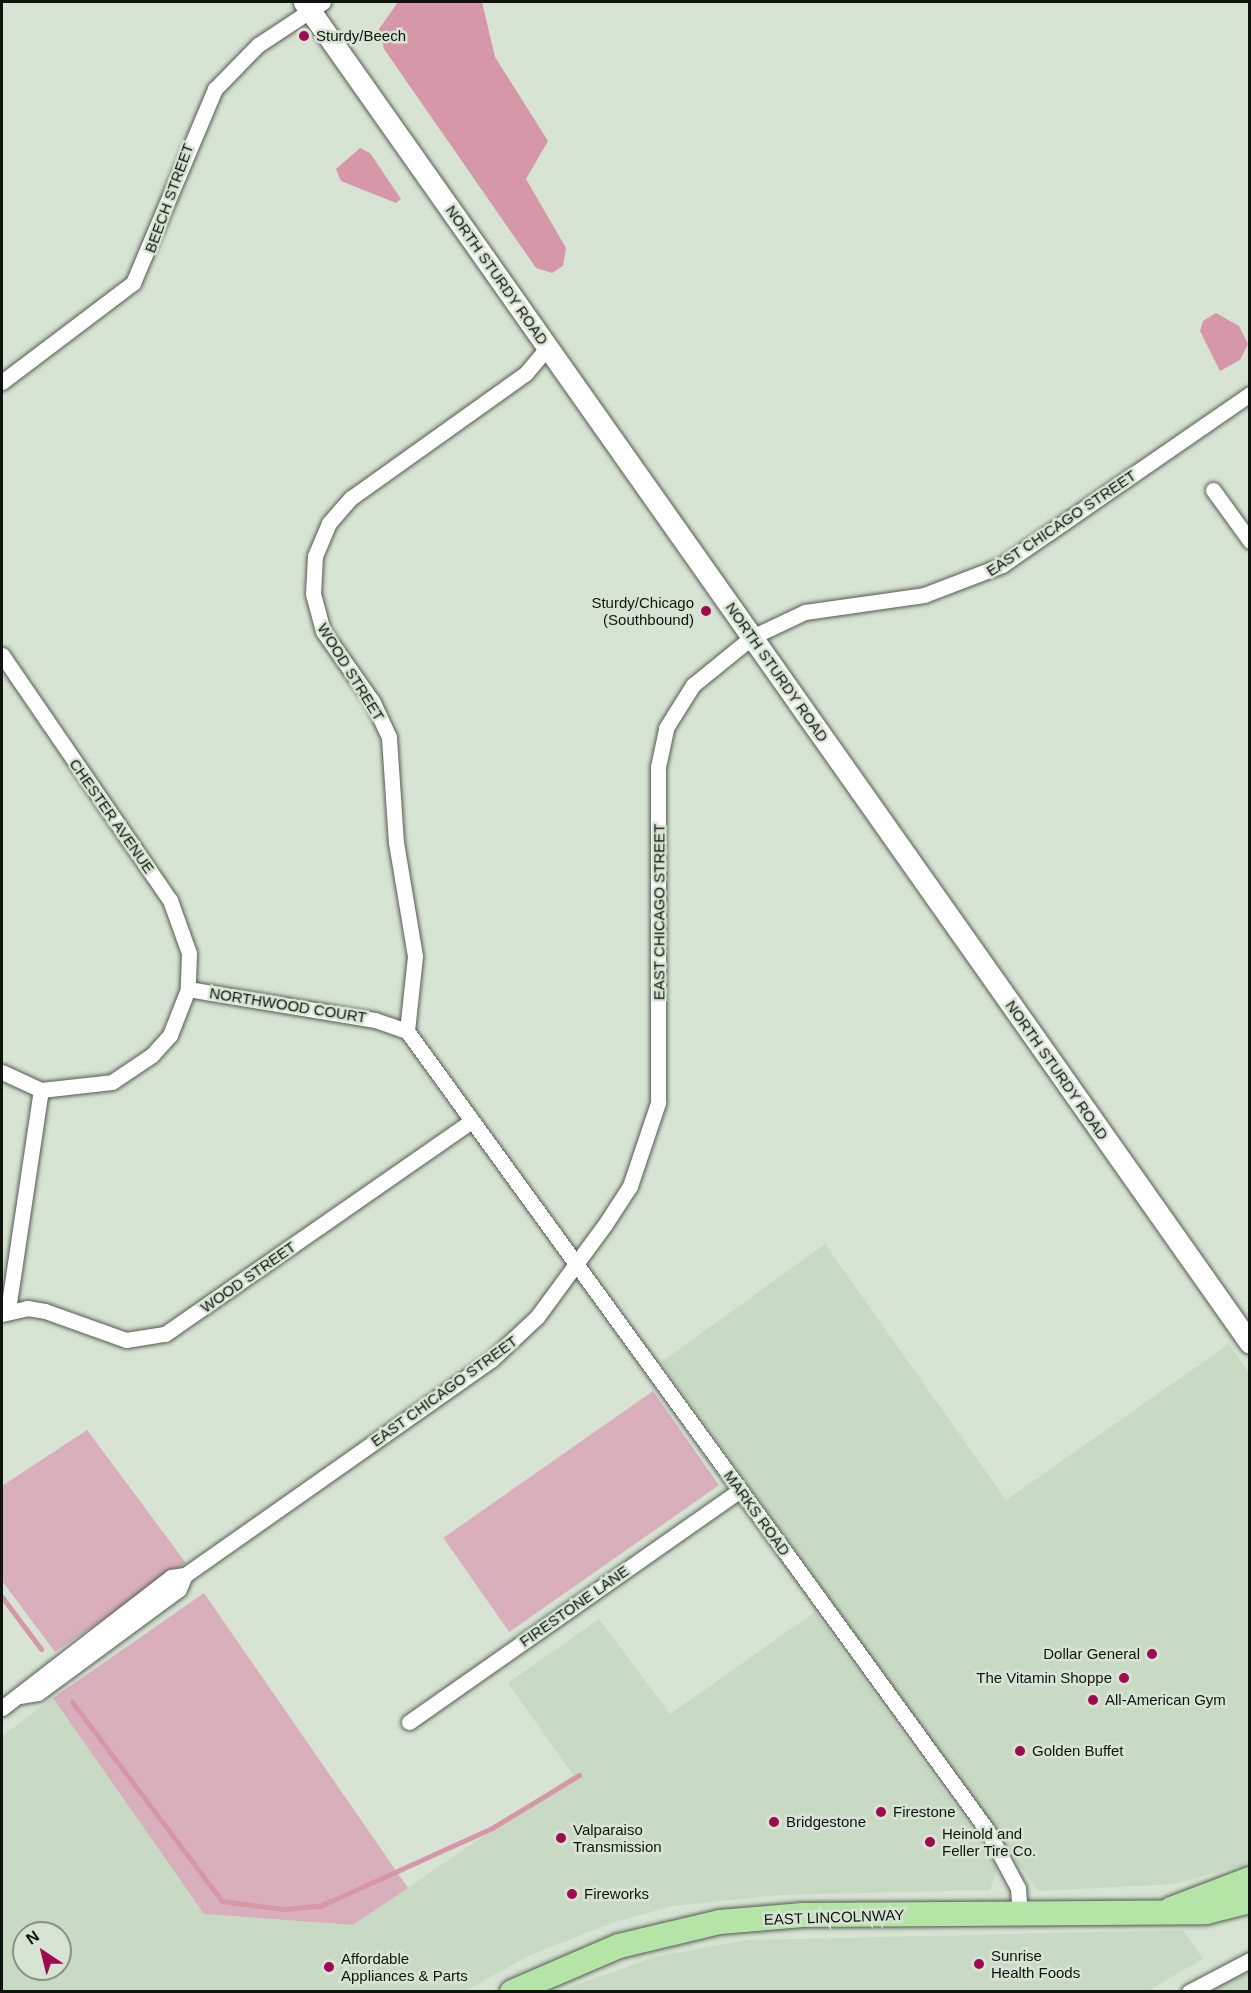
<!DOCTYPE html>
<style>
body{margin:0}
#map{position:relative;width:1251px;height:1993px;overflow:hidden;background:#d7e4d4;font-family:Arial,sans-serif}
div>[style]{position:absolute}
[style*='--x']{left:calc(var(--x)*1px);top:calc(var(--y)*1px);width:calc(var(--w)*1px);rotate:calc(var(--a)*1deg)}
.built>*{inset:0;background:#c9dac4}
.green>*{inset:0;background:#d8afba;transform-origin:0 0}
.water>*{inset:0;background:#d697a9}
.stream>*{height:5px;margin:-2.5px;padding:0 2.5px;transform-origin:2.5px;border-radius:2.5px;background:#d697a9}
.roads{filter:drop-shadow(0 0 2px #525d4f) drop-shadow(0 0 2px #525d4f)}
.street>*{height:15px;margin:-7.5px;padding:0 7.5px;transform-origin:7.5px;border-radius:7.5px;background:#fff}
.secondary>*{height:21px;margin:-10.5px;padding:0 10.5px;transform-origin:10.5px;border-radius:10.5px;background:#fff}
.primary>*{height:24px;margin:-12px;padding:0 12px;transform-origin:12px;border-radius:12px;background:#b5e4a7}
.dots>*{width:16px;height:16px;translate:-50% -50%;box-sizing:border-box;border:3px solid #d7e4d4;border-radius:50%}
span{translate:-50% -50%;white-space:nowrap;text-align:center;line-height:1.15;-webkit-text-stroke:5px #d7e4d4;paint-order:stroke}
.poi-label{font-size:15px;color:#10140f}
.left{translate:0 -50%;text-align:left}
.right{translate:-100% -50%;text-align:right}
.street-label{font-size:15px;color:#10140f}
.frame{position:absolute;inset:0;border:3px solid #10140f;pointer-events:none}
.north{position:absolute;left:12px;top:1921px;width:60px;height:60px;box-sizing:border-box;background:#d7e4d4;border:2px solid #879185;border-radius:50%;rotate:325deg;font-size:16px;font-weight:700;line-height:24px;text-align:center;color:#10140f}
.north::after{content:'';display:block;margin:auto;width:21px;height:27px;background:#9f0a52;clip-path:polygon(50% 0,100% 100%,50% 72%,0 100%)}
</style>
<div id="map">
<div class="built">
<div style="clip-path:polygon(825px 1244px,1006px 1500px,1229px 1344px,1249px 1373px,1249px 1863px,1176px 1884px,1038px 1891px,661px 1362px)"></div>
<div style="clip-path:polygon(evenodd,815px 1612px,989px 1853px,997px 1871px,990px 1890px,782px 1895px,672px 1906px,612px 1923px,526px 1957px,466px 1991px,2px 1991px,2px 1736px,53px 1698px,204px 1914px,353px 1925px,573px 1775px,508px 1683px,599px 1619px,670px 1714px,815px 1612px,24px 1933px,60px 1933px,60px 1969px,24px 1969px,24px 1933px)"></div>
<div style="clip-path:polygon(1183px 1930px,1203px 1959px,1148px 1991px,560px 1991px,654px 1957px,746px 1940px)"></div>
<div style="clip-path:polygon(1249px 1972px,1249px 1991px,1209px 1991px,1241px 1976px)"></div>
</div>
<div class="green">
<div style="left:653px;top:1391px;width:115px;height:256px;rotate:55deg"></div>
<div style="clip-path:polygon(87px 1430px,186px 1563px,55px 1652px,2px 1581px,2px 1486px)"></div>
<div style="clip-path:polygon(204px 1593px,408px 1888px,353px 1925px,204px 1914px,53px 1698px)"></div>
</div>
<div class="water">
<div style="clip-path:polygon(398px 2px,482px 2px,495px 57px,548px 141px,526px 179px,566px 248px,563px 266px,552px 273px,536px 268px,384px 49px,379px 29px)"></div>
<div style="clip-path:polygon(360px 148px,370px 153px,401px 199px,396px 203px,341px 181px,336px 169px)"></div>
<div style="clip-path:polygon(1216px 313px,1239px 326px,1248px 344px,1240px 360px,1220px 371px,1200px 331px,1203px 321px)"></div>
</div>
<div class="stream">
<div style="--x:2;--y:1597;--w:65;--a:53.1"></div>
<div style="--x:72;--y:1702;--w:249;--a:53"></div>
<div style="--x:222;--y:1901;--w:62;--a:7.5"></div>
<div style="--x:283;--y:1909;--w:37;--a:-5"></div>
<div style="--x:320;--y:1906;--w:189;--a:-24.4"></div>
<div style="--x:492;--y:1828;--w:102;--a:-31.3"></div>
</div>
<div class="roads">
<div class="street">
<div style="--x:2;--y:382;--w:164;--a:-37.1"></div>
<div style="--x:133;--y:283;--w:211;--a:-67.1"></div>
<div style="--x:215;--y:89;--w:62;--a:-45.7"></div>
<div style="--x:258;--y:45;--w:78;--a:-33.5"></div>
<div style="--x:1213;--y:490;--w:63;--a:54"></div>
<div style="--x:2;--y:655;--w:297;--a:55.6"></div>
<div style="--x:170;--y:900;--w:56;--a:70.3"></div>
<div style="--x:189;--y:953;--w:36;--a:92"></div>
<div style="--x:407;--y:1031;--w:75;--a:-83.9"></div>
<div style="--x:415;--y:956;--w:115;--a:-99.5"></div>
<div style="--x:396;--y:843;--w:106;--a:-93.8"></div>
<div style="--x:389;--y:737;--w:40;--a:-115"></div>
<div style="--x:372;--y:701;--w:85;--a:-125"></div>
<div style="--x:323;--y:631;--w:38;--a:-105"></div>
<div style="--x:313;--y:594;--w:38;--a:-87"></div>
<div style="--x:315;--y:556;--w:36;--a:-67"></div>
<div style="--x:329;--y:523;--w:33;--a:-49"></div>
<div style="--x:351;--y:498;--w:215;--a:-35.5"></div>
<div style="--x:526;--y:373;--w:34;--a:-50"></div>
<div style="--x:2;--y:1072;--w:43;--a:24.8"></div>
<div style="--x:41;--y:1090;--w:71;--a:-6.4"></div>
<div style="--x:112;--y:1082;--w:48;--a:-34"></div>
<div style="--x:152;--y:1055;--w:27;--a:-48"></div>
<div style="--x:170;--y:1035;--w:49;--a:-68.6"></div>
<div style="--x:188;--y:989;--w:190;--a:9.4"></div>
<div style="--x:375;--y:1020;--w:34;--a:19"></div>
<div style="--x:407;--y:1031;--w:987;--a:54.02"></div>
<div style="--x:987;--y:1830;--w:66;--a:61.9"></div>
<div style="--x:1018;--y:1888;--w:26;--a:86"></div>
<div style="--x:8;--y:1310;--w:222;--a:-81.5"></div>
<div style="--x:2;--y:1314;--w:26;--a:-13"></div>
<div style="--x:27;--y:1308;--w:18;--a:9"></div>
<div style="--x:45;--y:1311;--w:86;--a:19.7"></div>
<div style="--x:126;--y:1340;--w:39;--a:-9"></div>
<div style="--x:165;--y:1334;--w:373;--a:-34.8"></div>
<div style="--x:19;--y:1696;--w:19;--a:-9"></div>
<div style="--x:38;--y:1693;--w:175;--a:-36.4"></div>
<div style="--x:179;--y:1589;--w:15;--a:-67"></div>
<div style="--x:2;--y:1708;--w:214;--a:-37.8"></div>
<div style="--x:171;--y:1577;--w:14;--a:-8"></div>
<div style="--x:185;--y:1575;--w:374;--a:-35.1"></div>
<div style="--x:491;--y:1360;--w:63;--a:-43.1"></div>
<div style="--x:537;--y:1317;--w:117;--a:-53.7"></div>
<div style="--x:606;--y:1223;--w:44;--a:-57"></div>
<div style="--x:630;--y:1186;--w:88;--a:-71.4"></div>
<div style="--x:658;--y:1103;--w:336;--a:-90"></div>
<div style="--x:658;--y:767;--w:40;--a:-78"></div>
<div style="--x:666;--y:728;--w:51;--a:-57.9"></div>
<div style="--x:693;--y:685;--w:76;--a:-39.1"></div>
<div style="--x:752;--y:637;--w:59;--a:-25.3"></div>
<div style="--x:805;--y:612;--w:120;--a:-8.1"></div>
<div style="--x:924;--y:595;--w:84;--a:-21"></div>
<div style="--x:1002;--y:565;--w:301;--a:-34.6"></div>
<div style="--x:409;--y:1722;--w:404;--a:-35"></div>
<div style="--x:1189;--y:1992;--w:69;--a:-27.7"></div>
</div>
<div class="secondary">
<div style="--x:304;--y:2;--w:1641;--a:54.8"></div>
</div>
<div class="primary">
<div style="--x:1171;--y:1909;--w:85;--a:-20.8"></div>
<div style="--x:512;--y:1992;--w:116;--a:-23.3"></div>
<div style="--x:619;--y:1946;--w:104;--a:-13.4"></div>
<div style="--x:720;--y:1922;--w:83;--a:-4.8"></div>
<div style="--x:803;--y:1915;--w:403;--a:-0.4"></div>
<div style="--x:1206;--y:1912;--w:45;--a:-14"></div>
</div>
</div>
<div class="dots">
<div style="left:304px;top:36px;background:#9f0a52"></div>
<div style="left:706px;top:611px;background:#9f0a52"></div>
<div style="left:1152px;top:1654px;background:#9f0a52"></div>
<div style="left:1124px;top:1678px;background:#9f0a52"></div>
<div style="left:1093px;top:1700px;background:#9f0a52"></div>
<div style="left:1020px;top:1751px;background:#9f0a52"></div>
<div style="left:881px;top:1812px;background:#9f0a52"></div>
<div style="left:774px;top:1822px;background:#9f0a52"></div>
<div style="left:561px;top:1838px;background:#9f0a52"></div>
<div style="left:930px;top:1842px;background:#9f0a52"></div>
<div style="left:572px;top:1894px;background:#9f0a52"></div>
<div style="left:979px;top:1964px;background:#9f0a52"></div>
<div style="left:329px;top:1967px;background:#9f0a52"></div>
</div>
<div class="poi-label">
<span class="left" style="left:316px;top:36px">Sturdy/Beech</span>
<span class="right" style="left:694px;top:611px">Sturdy/Chicago<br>(Southbound)</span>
<span class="right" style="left:1140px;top:1654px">Dollar General</span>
<span class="right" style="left:1112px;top:1678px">The Vitamin Shoppe</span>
<span class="left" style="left:1105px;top:1700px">All-American Gym</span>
<span class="left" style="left:1032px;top:1751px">Golden Buffet</span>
<span class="left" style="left:893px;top:1812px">Firestone</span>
<span class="left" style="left:786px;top:1822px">Bridgestone</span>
<span class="left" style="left:573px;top:1838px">Valparaiso<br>Transmission</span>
<span class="left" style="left:942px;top:1842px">Heinold and<br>Feller Tire Co.</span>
<span class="left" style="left:584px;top:1894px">Fireworks</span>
<span class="left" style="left:991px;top:1964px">Sunrise<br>Health Foods</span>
<span class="left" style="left:341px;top:1967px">Affordable<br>Appliances &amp; Parts</span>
</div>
<div class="street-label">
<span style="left:169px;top:198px;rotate:-70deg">BEECH STREET</span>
<span style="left:497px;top:275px;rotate:55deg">NORTH STURDY ROAD</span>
<span style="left:1061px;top:523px;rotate:-34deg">EAST CHICAGO STREET</span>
<span style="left:351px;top:672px;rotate:58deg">WOOD STREET</span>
<span style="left:777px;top:672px;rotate:55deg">NORTH STURDY ROAD</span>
<span style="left:112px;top:816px;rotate:55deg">CHESTER AVENUE</span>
<span style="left:659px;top:912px;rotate:-90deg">EAST CHICAGO STREET</span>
<span style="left:288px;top:1005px;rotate:9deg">NORTHWOOD COURT</span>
<span style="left:1057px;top:1070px;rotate:55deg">NORTH STURDY ROAD</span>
<span style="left:248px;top:1277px;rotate:-35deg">WOOD STREET</span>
<span style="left:444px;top:1391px;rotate:-36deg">EAST CHICAGO STREET</span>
<span style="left:757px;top:1513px;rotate:54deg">MARKS ROAD</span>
<span style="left:574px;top:1606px;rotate:-35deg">FIRESTONE LANE</span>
<span style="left:834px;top:1917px;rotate:-2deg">EAST LINCOLNWAY</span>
</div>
<div class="frame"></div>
<div class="north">N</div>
</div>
